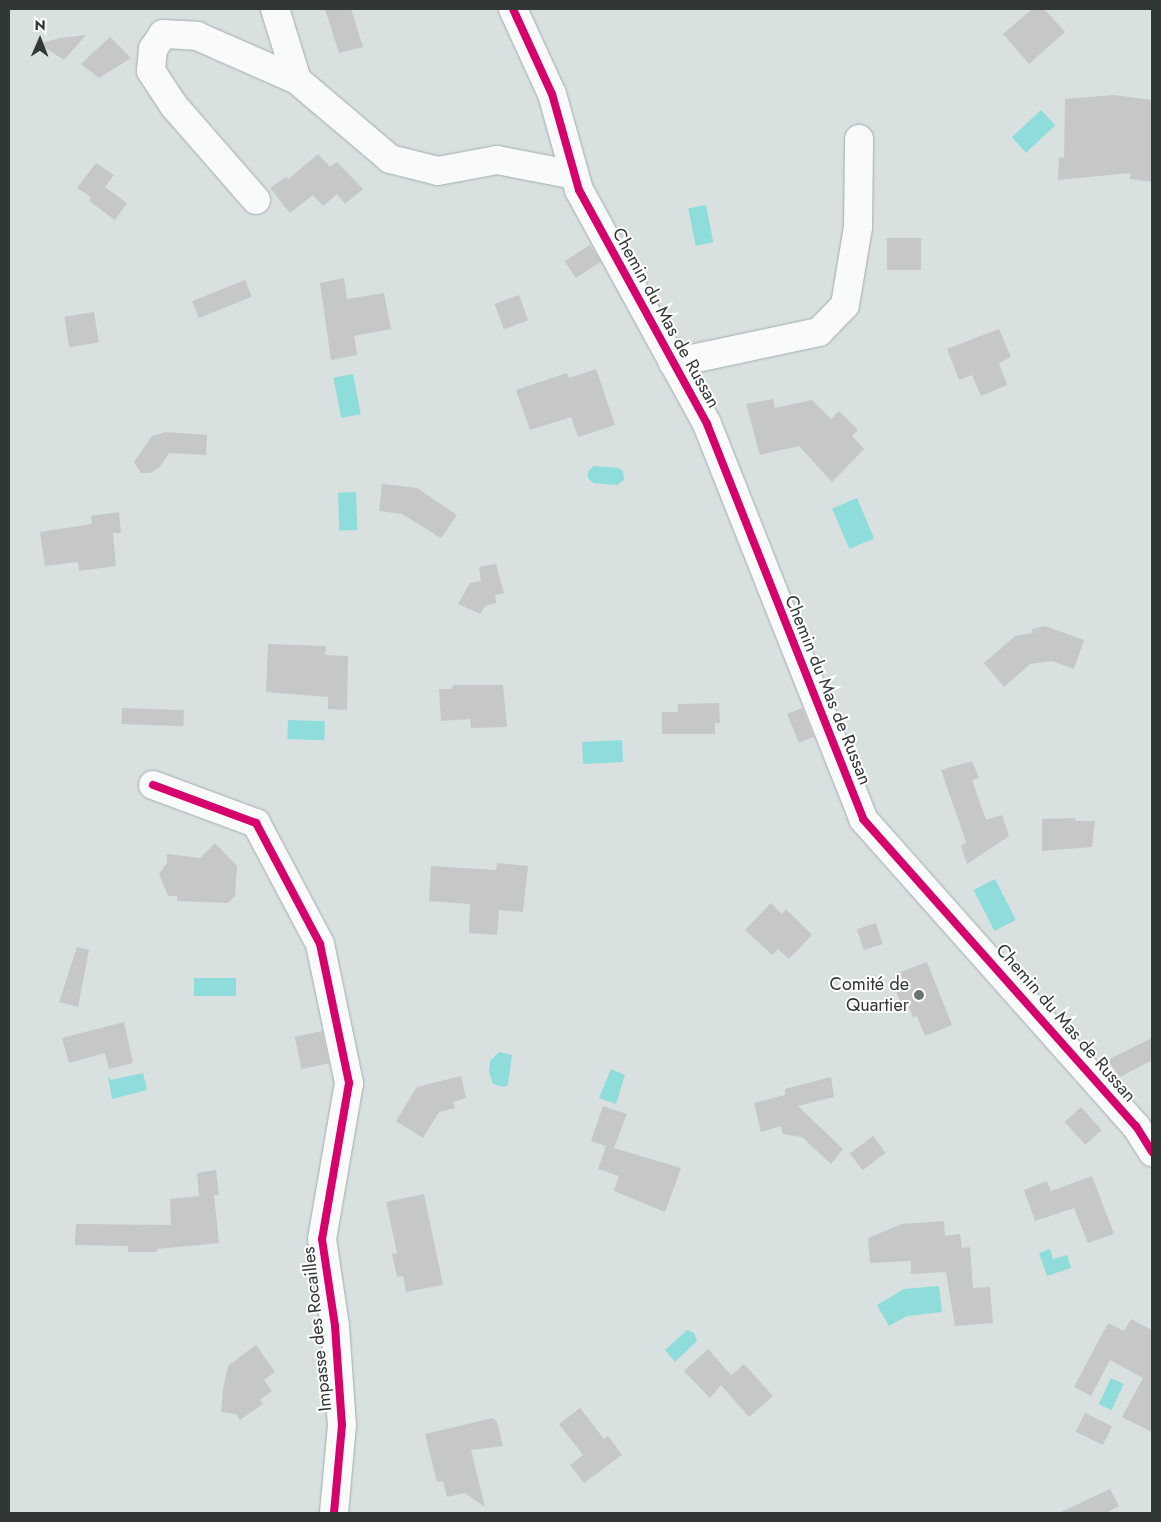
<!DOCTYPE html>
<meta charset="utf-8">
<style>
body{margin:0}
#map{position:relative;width:1161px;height:1522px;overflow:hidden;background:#d8e0e0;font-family:Jost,sans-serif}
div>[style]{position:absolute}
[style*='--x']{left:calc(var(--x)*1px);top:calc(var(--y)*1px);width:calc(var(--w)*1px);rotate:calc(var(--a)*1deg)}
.water>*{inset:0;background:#8edddb;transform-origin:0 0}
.building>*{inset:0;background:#c6c7c7;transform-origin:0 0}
.roads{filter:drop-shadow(0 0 1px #a5acac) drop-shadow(0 0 1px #a5acac)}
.minor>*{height:28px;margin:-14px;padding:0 14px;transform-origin:14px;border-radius:14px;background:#f9fafa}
.cycleway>*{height:8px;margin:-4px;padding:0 4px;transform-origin:4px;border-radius:4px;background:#d6006c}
.dots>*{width:14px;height:14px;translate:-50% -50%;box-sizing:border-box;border:2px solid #fff;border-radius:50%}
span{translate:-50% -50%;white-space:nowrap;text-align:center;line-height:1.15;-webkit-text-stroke:4px #fff;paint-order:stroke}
.street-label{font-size:18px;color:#313736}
.poi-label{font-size:18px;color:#313736}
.right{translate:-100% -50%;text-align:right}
.frame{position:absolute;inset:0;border:10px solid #313736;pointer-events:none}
.north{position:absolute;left:15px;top:15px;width:50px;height:50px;-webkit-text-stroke:4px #fff;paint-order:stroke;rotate:1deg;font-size:14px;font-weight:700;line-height:20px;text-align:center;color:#313736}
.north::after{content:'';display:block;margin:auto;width:18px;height:22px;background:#313736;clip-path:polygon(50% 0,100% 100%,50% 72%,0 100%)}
</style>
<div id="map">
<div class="water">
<div style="left:1041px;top:110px;width:21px;height:40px;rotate:47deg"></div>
<div style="left:706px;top:205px;width:38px;height:18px;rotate:79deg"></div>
<div style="left:353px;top:374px;width:41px;height:20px;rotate:79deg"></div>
<div style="clip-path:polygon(594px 466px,618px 468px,623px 471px,624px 480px,617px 485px,593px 483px,588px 478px,588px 471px)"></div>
<div style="left:356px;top:492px;width:38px;height:18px;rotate:88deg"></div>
<div style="left:857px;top:498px;width:44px;height:27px;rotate:67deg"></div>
<div style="left:288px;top:720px;width:37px;height:19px;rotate:2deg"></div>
<div style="left:622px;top:740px;width:22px;height:40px;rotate:87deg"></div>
<div style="left:995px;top:879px;width:46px;height:24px;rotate:63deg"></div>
<div style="left:236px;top:978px;width:18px;height:42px;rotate:90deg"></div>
<div style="clip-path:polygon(499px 1052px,512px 1055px,508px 1085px,504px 1087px,493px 1084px,489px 1072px,490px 1061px)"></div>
<div style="clip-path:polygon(611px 1069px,625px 1075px,616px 1104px,599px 1098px)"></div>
<div style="clip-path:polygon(143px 1073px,147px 1090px,112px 1099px,108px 1076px,111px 1080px)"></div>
<div style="clip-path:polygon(1050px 1249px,1053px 1259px,1067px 1255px,1071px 1268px,1047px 1276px,1039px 1253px)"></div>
<div style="clip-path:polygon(939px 1286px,942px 1312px,907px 1316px,889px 1326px,877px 1305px,904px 1289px)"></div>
<div style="clip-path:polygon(687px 1330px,694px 1333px,697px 1341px,675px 1362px,665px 1350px)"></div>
<div style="left:1111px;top:1378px;width:14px;height:29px;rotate:25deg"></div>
</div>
<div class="building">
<div style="clip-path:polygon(325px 9px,351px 9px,363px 47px,339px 53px)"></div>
<div style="clip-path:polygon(1032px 9px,1044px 9px,1065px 32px,1029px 64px,1003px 34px)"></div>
<div style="clip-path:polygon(86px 35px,64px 60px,39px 44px,60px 38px)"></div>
<div style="clip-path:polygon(110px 37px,131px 58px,99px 78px,81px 64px)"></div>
<div style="clip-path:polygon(1114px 95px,1152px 100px,1152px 182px,1130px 179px,1130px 173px,1058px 180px,1059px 157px,1064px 158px,1065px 99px)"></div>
<div style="clip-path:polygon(318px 154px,330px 167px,337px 162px,363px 189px,345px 204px,337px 194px,323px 206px,313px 195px,290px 213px,270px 188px,286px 177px,288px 179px)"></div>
<div style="clip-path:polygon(96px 163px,114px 175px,105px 187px,127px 203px,115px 220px,89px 201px,91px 197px,77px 188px)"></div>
<div style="left:887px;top:238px;width:34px;height:32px"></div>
<div style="left:590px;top:245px;width:20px;height:30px;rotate:57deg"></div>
<div style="clip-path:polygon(344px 278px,347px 299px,384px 293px,391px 329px,354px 336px,357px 355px,331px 360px,320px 283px)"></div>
<div style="left:245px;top:280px;width:18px;height:57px;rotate:68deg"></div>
<div style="left:519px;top:295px;width:27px;height:26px;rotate:70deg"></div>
<div style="left:94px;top:312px;width:31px;height:30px;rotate:81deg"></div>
<div style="clip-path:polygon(999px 329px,1011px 357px,999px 363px,1007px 385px,981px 396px,972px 375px,959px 380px,947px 349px)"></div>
<div style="clip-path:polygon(596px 369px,615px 425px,578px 437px,571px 417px,530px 430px,516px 390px,567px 373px,569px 378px)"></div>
<div style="clip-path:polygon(773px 399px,775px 408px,812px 400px,831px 419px,839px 411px,858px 430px,852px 436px,864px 449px,832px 482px,799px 446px,760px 455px,746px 404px)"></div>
<div style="clip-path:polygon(166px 432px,207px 435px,206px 455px,169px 453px,160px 467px,150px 473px,141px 473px,134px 462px,152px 436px)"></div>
<div style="clip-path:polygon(382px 484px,417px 488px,457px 515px,441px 538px,402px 514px,379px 511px)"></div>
<div style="clip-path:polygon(119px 512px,121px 533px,113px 533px,116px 566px,79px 571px,78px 562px,45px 566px,40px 532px,92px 524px,91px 516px)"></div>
<div style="clip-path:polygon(496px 564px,504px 593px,495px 595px,496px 603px,485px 606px,480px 614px,458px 604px,470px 583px,481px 581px,479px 567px)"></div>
<div style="clip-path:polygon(1045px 626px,1084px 640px,1074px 669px,1052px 661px,1030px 664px,1004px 687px,984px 663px,1015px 636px,1033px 633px,1032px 629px)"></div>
<div style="clip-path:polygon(268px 644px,326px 646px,325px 655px,348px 656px,347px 710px,328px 709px,328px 697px,266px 692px)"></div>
<div style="clip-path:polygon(453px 685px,503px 685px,507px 727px,471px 728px,470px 719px,441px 721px,439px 689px,452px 689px)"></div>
<div style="clip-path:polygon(719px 703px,720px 723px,715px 723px,715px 734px,662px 734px,662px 712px,678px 712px,678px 704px)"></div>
<div style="left:122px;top:708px;width:62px;height:16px;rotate:2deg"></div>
<div style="left:802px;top:708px;width:31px;height:16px;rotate:68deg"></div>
<div style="clip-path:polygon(972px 761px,979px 778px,972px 780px,986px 820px,1002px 815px,1009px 836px,967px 864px,961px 846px,966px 842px,941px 770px)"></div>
<div style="clip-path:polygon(1075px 818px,1076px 821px,1095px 821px,1092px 847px,1042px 851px,1042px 819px)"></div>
<div style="clip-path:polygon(215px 843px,237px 866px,235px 896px,228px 903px,177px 901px,177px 896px,168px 896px,159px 874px,167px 863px,167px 854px,200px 858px)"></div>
<div style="clip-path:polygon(497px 863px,528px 866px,523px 912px,499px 910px,497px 935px,469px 933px,470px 904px,429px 901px,431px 866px,496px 870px)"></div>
<div style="clip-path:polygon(771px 903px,782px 914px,786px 909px,812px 935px,789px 959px,778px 949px,772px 955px,745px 930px)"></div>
<div style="left:876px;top:923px;width:22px;height:20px;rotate:72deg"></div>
<div style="clip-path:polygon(77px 947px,89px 950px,78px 1007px,59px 1002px)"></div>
<div style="clip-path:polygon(927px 962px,952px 1025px,925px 1036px,917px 1016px,913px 1018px,908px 1003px,902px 1006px,895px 989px,905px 985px,900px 972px)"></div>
<div style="clip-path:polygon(124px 1022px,133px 1063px,109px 1069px,105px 1053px,69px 1063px,62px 1038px)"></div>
<div style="left:322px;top:1031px;width:33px;height:28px;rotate:78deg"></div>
<div style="clip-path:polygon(1152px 1038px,1152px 1060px,1120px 1077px,1107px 1060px)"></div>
<div style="clip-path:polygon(461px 1076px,466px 1098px,453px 1102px,455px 1108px,439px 1112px,423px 1138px,396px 1121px,417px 1087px)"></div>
<div style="clip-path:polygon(831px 1077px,834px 1097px,798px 1106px,843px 1149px,831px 1164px,802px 1137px,783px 1134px,781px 1126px,761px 1132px,754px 1103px,785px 1095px,785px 1089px)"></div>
<div style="clip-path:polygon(603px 1106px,627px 1114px,614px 1148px,681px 1168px,665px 1212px,614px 1191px,619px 1176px,598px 1169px,606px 1146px,591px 1141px)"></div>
<div style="left:1081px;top:1107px;width:31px;height:22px;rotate:48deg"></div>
<div style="left:873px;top:1136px;width:21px;height:29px;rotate:53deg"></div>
<div style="clip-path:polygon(216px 1170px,219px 1195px,214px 1195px,219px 1243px,157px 1249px,157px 1252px,128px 1252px,128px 1246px,75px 1245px,76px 1224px,171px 1225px,170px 1199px,199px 1196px,197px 1173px)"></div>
<div style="clip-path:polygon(1092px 1176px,1114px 1234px,1088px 1243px,1074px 1208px,1035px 1221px,1024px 1190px,1047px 1181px,1051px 1191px)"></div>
<div style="clip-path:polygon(424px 1194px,443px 1285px,406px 1292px,403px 1276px,397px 1277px,392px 1254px,397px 1253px,386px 1202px)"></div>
<div style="clip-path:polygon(944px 1221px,945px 1236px,960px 1234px,962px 1248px,970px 1247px,973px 1288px,990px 1287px,993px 1323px,955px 1326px,946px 1272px,911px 1274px,911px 1261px,870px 1263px,868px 1238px,902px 1224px)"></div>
<div style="clip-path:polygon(1131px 1319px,1152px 1330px,1152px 1432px,1122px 1417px,1143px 1378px,1110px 1360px,1091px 1396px,1074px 1387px,1108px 1323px,1124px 1331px)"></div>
<div style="clip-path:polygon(256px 1345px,275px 1372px,264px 1380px,272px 1391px,260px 1400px,263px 1404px,240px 1420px,236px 1414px,221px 1412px,223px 1389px,228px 1366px)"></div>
<div style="clip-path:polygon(708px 1349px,731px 1375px,727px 1379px,744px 1364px,773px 1396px,749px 1417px,721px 1385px,710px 1398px,684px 1371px)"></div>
<div style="clip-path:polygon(580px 1408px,604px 1439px,608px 1436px,622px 1455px,584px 1483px,570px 1465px,583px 1455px,559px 1424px)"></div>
<div style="left:1085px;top:1413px;width:30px;height:21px;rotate:26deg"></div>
<div style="clip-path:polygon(493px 1418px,497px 1422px,503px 1446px,471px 1450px,485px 1507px,465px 1493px,447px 1497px,443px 1481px,437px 1482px,425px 1434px)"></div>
<div style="clip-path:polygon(1110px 1489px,1119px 1506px,1106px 1513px,1059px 1513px)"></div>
</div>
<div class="roads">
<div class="minor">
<div style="--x:275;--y:9;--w:74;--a:72.8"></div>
<div style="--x:297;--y:80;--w:122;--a:40.3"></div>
<div style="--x:390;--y:159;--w:49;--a:14"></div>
<div style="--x:438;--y:171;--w:60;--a:-10.6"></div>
<div style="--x:497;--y:160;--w:79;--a:10.9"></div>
<div style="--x:513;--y:9;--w:94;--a:65.4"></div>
<div style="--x:552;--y:94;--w:100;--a:74.3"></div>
<div style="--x:579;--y:190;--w:267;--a:61.3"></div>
<div style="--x:707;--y:424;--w:425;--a:68.4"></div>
<div style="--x:863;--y:819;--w:411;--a:48.4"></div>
<div style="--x:1136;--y:1126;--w:31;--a:58"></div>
<div style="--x:256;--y:200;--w:125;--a:-131.1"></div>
<div style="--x:174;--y:106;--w:42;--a:-123.3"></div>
<div style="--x:151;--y:71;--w:22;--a:-85"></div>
<div style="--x:153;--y:49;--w:18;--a:-56"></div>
<div style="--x:163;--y:34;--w:34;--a:3"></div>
<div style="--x:197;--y:36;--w:109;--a:23.7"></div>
<div style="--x:673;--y:363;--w:149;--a:-12"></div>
<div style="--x:819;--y:332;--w:37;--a:-46"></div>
<div style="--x:845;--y:305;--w:79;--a:-80.5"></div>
<div style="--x:858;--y:227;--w:88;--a:-89.3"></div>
<div style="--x:153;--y:785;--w:110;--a:20.3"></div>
<div style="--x:256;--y:823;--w:137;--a:62.1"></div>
<div style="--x:320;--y:944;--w:142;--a:78.2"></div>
<div style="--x:349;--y:1083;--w:158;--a:99.8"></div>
<div style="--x:322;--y:1239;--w:88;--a:81.5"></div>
<div style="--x:335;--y:1326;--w:99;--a:86"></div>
<div style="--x:342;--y:1425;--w:88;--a:95.2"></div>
</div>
</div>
<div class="cycleway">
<div style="--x:513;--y:9;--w:94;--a:65.4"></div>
<div style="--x:552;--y:94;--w:100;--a:74.3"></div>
<div style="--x:579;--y:190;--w:267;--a:61.3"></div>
<div style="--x:707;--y:424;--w:425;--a:68.4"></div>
<div style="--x:863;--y:819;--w:411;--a:48.4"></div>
<div style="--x:1136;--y:1126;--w:31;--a:58"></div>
<div style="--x:153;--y:785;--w:110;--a:20.3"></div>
<div style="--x:256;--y:823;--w:137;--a:62.1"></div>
<div style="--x:320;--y:944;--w:142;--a:78.2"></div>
<div style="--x:349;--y:1083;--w:158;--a:99.8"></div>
<div style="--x:322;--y:1239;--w:88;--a:81.5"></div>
<div style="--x:335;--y:1326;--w:99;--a:86"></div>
<div style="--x:342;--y:1425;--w:88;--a:95.2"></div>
</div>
<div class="dots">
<div style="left:919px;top:995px;background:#6b7272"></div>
</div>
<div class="street-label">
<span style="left:666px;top:318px;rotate:61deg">Chemin du Mas de Russan</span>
<span style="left:828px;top:690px;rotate:68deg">Chemin du Mas de Russan</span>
<span style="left:1066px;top:1023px;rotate:49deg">Chemin du Mas de Russan</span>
<span style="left:317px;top:1329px;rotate:-96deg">Impasse des Rocailles</span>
</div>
<div class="poi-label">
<span class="right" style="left:909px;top:995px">Comité de<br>Quartier</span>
</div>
<div class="frame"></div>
<div class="north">N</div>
</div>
